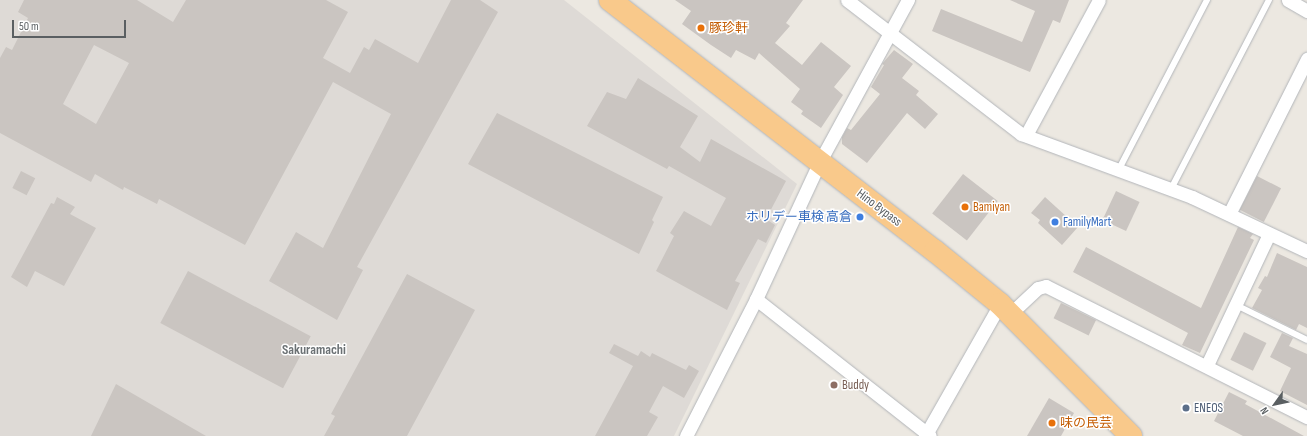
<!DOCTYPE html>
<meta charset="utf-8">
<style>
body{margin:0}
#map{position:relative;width:1307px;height:436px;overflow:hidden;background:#ece8e1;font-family:"Sofia Sans Condensed","Noto Sans JP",sans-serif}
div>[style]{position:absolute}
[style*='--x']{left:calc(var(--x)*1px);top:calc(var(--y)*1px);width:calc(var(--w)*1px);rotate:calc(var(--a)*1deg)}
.industrial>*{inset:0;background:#dedad6}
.building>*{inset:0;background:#cac5c1;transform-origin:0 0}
.roads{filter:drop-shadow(0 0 1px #b2b5b9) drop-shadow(0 0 1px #b2b5b9)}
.lane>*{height:6px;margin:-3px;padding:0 3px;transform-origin:3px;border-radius:3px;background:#fff}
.street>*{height:13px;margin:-6.5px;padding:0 6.5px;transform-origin:6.5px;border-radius:6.5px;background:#fff}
.highway>*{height:22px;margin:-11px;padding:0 11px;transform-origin:11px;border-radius:11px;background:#f9c98b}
.dots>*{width:11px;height:11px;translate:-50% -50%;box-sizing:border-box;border:2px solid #fff;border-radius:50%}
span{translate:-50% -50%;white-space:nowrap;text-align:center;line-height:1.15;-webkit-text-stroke:3px #fff;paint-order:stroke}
.food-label{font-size:13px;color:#c56008}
.left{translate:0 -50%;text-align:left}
.street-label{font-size:13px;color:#5a5f62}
.shop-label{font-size:13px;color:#366cbe}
.right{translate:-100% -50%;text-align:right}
.education-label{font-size:13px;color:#785e54}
.service-label{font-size:13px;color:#4e5e75}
.neighbourhood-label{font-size:14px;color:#6b7174;font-weight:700}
.north{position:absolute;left:1255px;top:384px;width:40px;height:40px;-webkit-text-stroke:3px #fff;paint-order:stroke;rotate:237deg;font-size:11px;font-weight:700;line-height:16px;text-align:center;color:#5a5f62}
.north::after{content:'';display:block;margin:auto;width:14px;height:18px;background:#5a5f62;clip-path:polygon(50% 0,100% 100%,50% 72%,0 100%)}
.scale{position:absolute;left:12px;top:20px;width:114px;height:18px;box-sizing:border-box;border:2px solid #5a5f62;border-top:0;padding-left:5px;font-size:12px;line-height:14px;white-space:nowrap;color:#5a5f62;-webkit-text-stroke:3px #fff;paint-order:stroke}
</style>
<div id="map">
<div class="industrial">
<div style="clip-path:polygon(0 0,564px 0,797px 184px,674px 436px,0 436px)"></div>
</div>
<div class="building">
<div style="clip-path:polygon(evenodd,24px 0,137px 0,173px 22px,186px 0,326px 0,348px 12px,323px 58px,350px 73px,364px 47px,369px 50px,375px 39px,418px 63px,451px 0,480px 0,498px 12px,357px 267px,363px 270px,337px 320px,269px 281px,296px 232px,323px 248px,391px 114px,333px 82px,245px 245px,159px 199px,157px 204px,124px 187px,123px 190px,95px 174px,91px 182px,0 133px,0 58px,6px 47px,12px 50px,28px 18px,18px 12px,24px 0,94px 45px,129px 63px,96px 124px,63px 104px,94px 45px)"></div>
<div style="clip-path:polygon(675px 0,803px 0,786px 23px,790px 26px,775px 43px,802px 65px,821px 42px,851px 66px,834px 87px,843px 95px,821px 128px,801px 114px,803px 111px,791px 102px,800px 89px,759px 53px,755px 60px,736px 50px,731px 58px,711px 45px,682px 24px,691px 11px)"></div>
<div style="clip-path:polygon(1010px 0,1069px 0,1060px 23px,1053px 20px,1030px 72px,932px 31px,941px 9px,1022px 42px,1035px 11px)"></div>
<div style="clip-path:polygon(894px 50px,913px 64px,902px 78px,919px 91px,916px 95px,938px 114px,925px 129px,907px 113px,867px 163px,842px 144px,842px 137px,847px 128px,851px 130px,880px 94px,871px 87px,884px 65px,882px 64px)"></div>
<div style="clip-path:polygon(638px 78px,698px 116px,680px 147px,700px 162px,711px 139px,786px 181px,766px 219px,775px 225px,766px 243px,758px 239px,735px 281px,740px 283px,727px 310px,656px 271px,674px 236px,670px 233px,684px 211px,711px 226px,726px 198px,669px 166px,667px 169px,587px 126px,607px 92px,626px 99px)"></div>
<div style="clip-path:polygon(497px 113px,663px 197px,652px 220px,654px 222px,639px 254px,468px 164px)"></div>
<div style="left:21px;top:171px;width:16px;height:19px;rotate:27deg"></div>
<div style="left:963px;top:174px;width:44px;height:50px;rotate:38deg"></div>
<div style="left:1257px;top:176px;width:27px;height:38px;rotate:27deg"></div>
<div style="left:1116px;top:191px;width:26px;height:32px;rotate:25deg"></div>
<div style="clip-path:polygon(57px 197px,75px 207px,70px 214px,96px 228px,64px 286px,35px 271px,27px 287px,11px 277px,51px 203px,54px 204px)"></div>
<div style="clip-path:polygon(1045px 197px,1078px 227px,1062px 245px,1038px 223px,1040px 220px,1031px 213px)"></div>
<div style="clip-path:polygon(1238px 227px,1253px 234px,1250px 238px,1254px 240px,1200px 353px,1182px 345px,1188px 333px,1073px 272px,1086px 247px,1201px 308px)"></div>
<div style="clip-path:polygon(1277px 253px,1307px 267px,1307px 328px,1299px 324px,1296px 330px,1252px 308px,1262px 290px,1258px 288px,1265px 276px,1267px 277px)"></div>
<div style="left:188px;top:271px;width:139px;height:59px;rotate:28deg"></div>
<div style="clip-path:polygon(407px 274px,475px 310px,407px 436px,324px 436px,335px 416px,331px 414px)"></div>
<div style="left:1061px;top:303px;width:39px;height:17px;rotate:26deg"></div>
<div style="left:1244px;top:332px;width:25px;height:31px;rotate:26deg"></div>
<div style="clip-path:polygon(1282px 333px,1293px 338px,1289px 346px,1307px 354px,1307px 405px,1280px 391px,1291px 368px,1270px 357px)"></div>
<div style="clip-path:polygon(614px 344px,638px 356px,641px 351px,650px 357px,652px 353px,686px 370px,689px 365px,699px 371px,684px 398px,663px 386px,649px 412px,658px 417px,647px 436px,595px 436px,633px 366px,609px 353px)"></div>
<div style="clip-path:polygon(116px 384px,206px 436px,91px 436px)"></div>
<div style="clip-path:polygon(1229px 392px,1247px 401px,1245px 404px,1304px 436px,1243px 436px,1214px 421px)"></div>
<div style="clip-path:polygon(1049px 398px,1074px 413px,1061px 436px,1027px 436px)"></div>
</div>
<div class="roads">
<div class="lane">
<div style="--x:1119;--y:169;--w:191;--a:-62.5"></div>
<div style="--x:1171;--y:189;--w:213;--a:-62.6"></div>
<div style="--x:1236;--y:305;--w:79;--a:26.2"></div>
</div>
<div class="street">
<div style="--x:847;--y:0;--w:220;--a:37.6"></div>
<div style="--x:1021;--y:134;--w:182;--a:20.2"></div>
<div style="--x:1192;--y:197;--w:127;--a:25.2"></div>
<div style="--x:1288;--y:0;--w:22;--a:30"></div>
<div style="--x:1026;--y:135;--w:153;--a:-61.6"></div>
<div style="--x:1229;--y:214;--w:174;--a:-63.3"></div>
<div style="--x:756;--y:299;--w:221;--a:38.2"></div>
<div style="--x:1010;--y:314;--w:38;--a:-43"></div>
<div style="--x:1038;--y:288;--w:8;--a:-14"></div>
<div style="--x:1046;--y:286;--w:292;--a:26.7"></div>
<div style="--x:1207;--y:365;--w:145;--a:-64.7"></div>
<div style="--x:686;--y:436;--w:154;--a:-62.9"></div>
<div style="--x:756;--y:299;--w:150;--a:-65.1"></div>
<div style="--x:819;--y:163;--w:186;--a:-61.4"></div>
<div style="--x:925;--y:436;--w:152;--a:-60.4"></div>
</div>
<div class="highway">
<div style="--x:610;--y:0;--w:411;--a:37.7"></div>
<div style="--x:935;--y:251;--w:84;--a:39.2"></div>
<div style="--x:1000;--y:304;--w:186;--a:45.2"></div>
</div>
</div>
<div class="dots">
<div style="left:701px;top:28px;background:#e8710a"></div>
<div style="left:965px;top:207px;background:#e8710a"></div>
<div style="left:860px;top:217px;background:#3f7fe0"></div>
<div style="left:1055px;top:222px;background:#3f7fe0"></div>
<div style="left:834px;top:385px;background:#8d6e63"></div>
<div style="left:1186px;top:408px;background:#5c6f8a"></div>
<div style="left:1052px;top:423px;background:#e8710a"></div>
</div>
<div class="food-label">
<span class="left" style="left:709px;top:28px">豚珍軒</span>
<span class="left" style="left:973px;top:207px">Bamiyan</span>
<span class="left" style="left:1060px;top:423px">味の民芸</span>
</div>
<div class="street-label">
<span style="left:879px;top:208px;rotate:37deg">Hino Bypass</span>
</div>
<div class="shop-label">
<span class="right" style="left:852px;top:217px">ホリデー車検 高倉</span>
<span class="left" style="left:1063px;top:222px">FamilyMart</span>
</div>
<div class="education-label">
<span class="left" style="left:842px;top:385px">Buddy</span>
</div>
<div class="service-label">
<span class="left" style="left:1194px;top:408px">ENEOS</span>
</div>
<div class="neighbourhood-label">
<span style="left:314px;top:350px">Sakuramachi</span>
</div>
<div class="north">N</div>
<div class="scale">50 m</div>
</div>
